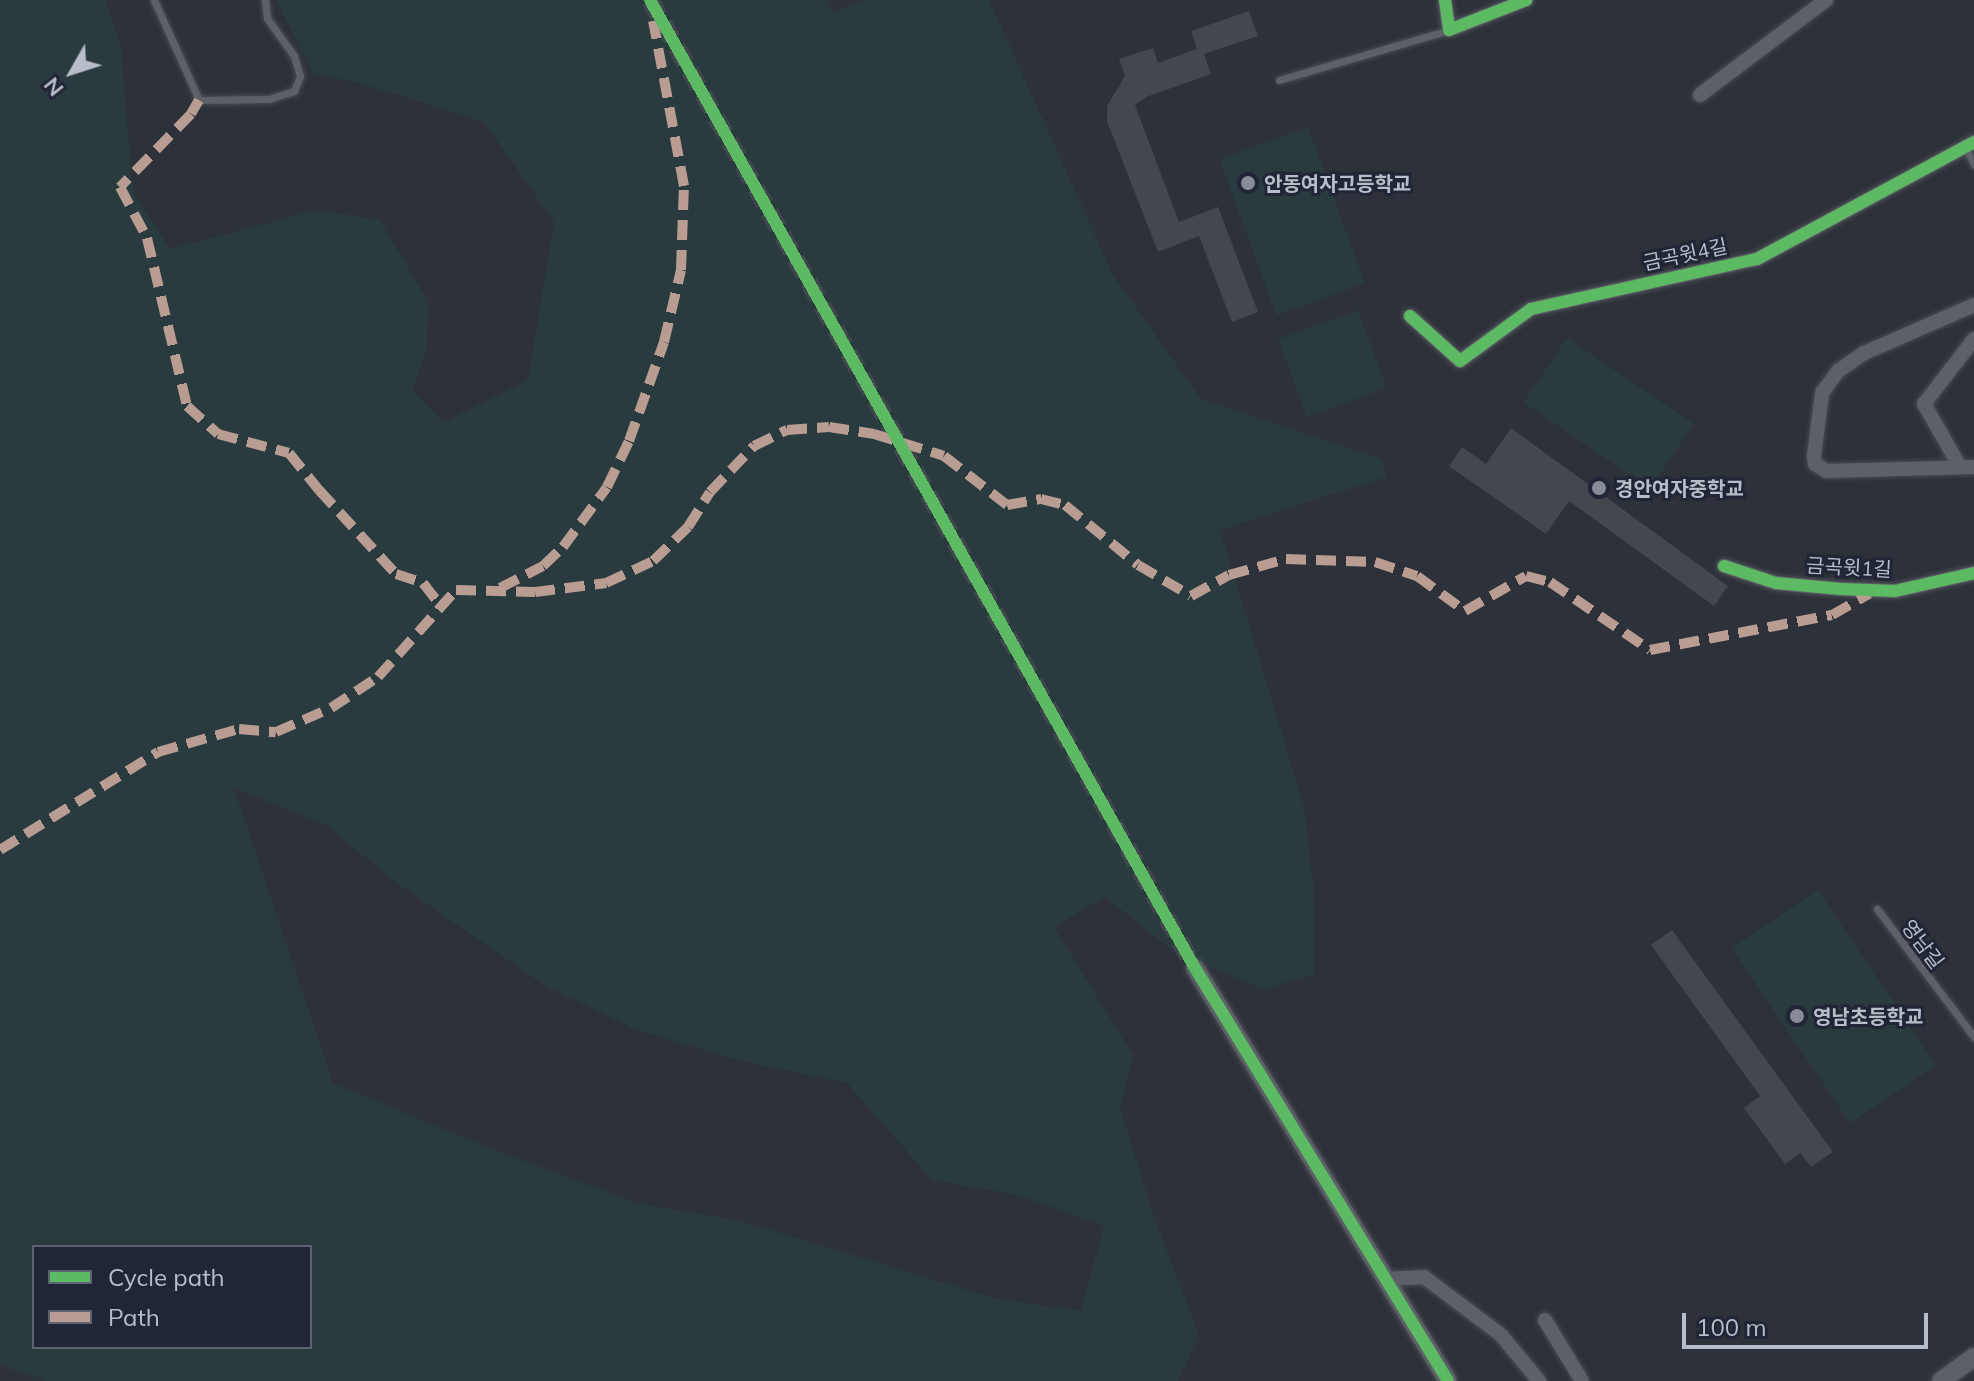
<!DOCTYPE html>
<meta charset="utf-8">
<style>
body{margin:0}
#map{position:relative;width:1974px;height:1381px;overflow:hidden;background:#2d3139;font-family:Mulish,"Noto Sans KR",sans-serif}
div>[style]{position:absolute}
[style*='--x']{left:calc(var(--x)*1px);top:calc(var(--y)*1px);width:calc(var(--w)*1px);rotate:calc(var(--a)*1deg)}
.green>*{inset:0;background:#2a3b3f;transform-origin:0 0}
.building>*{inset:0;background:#44474e}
.tertiary-tunnel>*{height:18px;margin-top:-9px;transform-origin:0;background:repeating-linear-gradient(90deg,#42464f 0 18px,transparent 0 27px)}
.roads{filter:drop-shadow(0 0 2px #494c52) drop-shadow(0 0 2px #494c52)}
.service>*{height:7px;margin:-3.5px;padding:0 3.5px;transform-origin:3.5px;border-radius:3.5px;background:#5d6068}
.minor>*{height:14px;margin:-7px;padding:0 7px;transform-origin:7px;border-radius:7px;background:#5d6068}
.tertiary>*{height:18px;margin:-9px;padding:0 9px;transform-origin:9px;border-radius:9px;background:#5d6068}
.quiet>*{height:10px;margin-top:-5px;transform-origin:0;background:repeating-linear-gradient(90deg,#b99d93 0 20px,transparent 0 30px)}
.cycleway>*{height:12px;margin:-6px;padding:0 6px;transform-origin:6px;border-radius:6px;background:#5cba63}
.dots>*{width:22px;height:22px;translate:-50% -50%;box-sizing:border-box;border:4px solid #202635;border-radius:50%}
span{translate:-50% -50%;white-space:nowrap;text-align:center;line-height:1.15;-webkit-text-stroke:6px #202635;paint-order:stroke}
.poi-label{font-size:20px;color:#b8bdca;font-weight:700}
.left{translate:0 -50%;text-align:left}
.street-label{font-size:20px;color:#b8bdca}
.legend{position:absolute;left:32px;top:1245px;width:280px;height:104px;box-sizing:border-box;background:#202635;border:2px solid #5d6271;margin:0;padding:10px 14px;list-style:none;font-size:24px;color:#b8bdca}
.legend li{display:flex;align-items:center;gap:16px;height:40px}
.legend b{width:40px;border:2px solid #5d6271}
.north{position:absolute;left:32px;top:32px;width:80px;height:80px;-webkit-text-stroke:6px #202635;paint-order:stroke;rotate:231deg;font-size:22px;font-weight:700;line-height:32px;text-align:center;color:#b8bdca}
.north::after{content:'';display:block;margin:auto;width:28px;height:36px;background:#b8bdca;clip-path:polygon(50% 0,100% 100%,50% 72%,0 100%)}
.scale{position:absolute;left:1682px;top:1313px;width:246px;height:36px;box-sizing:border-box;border:4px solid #b8bdca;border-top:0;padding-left:10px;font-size:24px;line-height:28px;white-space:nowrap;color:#b8bdca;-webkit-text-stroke:6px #202635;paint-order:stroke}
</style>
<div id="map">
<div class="green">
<div style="clip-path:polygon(evenodd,0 0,106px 0,121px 48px,133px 192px,170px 249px,317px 210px,380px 220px,428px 301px,427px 350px,412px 390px,444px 422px,528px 380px,554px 222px,484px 122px,363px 84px,313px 73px,276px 0,826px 0,833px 13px,863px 0,989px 0,1113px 275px,1201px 399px,1382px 459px,1386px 477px,1220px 530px,1304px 806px,1313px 883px,1314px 975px,1263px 989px,1178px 954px,1105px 897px,1054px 927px,1133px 1055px,1120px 1108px,1154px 1217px,1199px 1335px,1178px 1381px,47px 1381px,0 1365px,0 0,234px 788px,325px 824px,394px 881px,544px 985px,637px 1030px,741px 1061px,847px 1083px,932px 1180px,1018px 1195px,1104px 1226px,1081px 1311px,993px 1298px,741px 1221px,637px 1203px,479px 1144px,333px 1083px,234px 788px,0 0,34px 1247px,310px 1247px,310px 1347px,34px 1347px,34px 1247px)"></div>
<div style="left:1308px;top:127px;width:166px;height:94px;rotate:70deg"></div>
<div style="left:1358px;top:310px;width:83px;height:85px;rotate:70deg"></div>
<div style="left:1567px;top:338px;width:153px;height:78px;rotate:34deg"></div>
<div style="left:1818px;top:890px;width:211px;height:104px;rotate:56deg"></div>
</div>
<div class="building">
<div style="clip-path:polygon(1249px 11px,1258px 36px,1204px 54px,1211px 74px,1146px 97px,1135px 105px,1179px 222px,1218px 207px,1258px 312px,1232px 322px,1199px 236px,1158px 252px,1107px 121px,1107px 106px,1125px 76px,1119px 59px,1153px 48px,1158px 63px,1197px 49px,1191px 31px)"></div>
<div style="clip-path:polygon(1511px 428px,1728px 586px,1714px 606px,1569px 501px,1546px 534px,1449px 466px,1462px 447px,1486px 464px)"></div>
<div style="clip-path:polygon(1672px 930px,1833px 1152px,1811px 1167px,1800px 1153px,1785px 1164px,1744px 1108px,1760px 1096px,1651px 945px)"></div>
</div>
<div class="tertiary-tunnel">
<div style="--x:650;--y:0;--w:1111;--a:60.62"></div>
</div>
<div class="roads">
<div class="service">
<div style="--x:154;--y:0;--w:110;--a:65.8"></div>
<div style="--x:199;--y:100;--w:70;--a:-0.8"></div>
<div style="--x:269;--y:99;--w:26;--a:-18"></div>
<div style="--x:294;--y:91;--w:16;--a:-68"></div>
<div style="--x:300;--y:76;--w:21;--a:-107"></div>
<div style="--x:294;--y:56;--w:47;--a:-125.4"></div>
<div style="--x:267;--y:18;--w:18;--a:-96"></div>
<div style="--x:1279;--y:80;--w:177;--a:-16.4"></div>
<div style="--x:1965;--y:147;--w:20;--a:63"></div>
<div style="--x:1877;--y:909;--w:161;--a:52.8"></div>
</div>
<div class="minor">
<div style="--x:1445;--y:0;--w:30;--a:82"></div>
<div style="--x:1449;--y:30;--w:83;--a:-21.3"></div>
<div style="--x:1700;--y:95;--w:158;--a:-37"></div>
<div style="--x:1974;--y:305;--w:120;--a:156.4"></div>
<div style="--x:1864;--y:353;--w:32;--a:145"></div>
<div style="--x:1838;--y:371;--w:27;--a:126"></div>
<div style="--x:1822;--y:393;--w:64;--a:97.2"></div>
<div style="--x:1814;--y:456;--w:8;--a:83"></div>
<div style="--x:1815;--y:464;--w:13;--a:32"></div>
<div style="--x:1826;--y:471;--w:148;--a:-1.5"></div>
<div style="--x:1410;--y:316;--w:67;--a:42"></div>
<div style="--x:1460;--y:361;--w:88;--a:-36.2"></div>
<div style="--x:1531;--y:309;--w:231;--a:-12.5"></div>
<div style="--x:1757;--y:259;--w:247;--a:-28.3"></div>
<div style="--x:1960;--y:467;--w:73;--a:-119.7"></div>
<div style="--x:1924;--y:404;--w:82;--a:-52.4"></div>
<div style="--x:1724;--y:566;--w:55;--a:18.1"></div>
<div style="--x:1776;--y:583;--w:65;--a:5.3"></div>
<div style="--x:1841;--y:589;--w:54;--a:2.1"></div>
<div style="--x:1895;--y:591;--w:81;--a:-12.8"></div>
<div style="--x:1386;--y:1279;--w:38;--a:-3"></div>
<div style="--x:1424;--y:1277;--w:96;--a:37"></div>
<div style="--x:1501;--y:1335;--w:60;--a:50.4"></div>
<div style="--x:1545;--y:1320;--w:71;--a:58.8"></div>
</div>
<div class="tertiary">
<div style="--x:1195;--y:968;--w:484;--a:58.5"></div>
<div style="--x:1941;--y:1381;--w:41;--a:-36"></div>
</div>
</div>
<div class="quiet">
<div style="--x:199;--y:100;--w:16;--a:120"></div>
<div style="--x:191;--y:114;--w:102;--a:134.2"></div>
<div style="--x:120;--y:187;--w:58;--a:62.1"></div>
<div style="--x:147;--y:238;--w:173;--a:76.6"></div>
<div style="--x:187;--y:406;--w:42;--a:42.1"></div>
<div style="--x:218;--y:434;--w:73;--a:15"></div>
<div style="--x:289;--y:453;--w:48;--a:51"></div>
<div style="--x:319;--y:490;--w:114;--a:47.5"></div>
<div style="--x:396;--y:574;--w:28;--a:18"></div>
<div style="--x:423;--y:583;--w:29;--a:52"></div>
<div style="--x:500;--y:588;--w:48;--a:-27.1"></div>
<div style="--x:543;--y:566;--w:28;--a:-44"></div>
<div style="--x:563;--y:547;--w:74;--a:-53.7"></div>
<div style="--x:607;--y:487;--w:51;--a:-64.4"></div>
<div style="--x:629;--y:441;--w:105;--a:-70.5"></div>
<div style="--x:664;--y:342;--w:74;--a:-76.7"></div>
<div style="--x:681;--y:270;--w:84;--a:-88"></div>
<div style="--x:684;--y:186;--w:168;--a:-100.6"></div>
<div style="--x:0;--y:850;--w:186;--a:-31.8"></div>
<div style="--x:158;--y:752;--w:84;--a:-15.9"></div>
<div style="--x:239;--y:729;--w:37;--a:5"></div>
<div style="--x:276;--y:732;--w:60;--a:-23.6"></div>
<div style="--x:331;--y:708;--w:56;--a:-33.4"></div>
<div style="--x:378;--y:677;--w:117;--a:-48.1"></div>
<div style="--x:456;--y:590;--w:79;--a:1.5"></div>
<div style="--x:535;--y:592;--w:72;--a:-7.2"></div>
<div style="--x:606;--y:583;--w:52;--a:-25.1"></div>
<div style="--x:653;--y:561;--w:49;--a:-44.2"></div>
<div style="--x:688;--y:527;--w:41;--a:-57.8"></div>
<div style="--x:710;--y:492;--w:64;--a:-46.3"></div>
<div style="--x:754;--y:446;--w:37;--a:-26"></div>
<div style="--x:787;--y:430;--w:42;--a:-4.1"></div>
<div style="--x:829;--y:427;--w:46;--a:8.8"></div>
<div style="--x:874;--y:434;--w:73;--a:17.4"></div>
<div style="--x:944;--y:456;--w:80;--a:37.9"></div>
<div style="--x:1007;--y:505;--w:35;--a:-10"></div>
<div style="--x:1041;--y:499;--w:25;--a:14"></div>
<div style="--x:1065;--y:505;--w:94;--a:39.4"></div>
<div style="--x:1138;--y:565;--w:61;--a:30.3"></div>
<div style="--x:1191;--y:596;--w:43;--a:-28.9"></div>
<div style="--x:1229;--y:575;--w:59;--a:-15.7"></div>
<div style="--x:1286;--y:559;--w:89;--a:1.9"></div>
<div style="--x:1375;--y:562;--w:44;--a:18.4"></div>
<div style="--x:1417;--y:576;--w:59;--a:36.1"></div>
<div style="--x:1465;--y:611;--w:70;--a:-29.8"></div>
<div style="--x:1526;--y:576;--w:25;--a:14"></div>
<div style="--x:1550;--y:582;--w:121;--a:34.2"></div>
<div style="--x:1650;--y:650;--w:185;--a:-10.9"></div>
<div style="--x:1832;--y:615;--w:43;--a:-29.6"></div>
</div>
<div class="cycleway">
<div style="--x:650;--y:0;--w:1111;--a:60.62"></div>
<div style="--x:1195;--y:968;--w:484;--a:58.5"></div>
<div style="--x:1445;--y:0;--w:30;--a:82"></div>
<div style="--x:1449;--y:30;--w:83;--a:-21.3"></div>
<div style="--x:1410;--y:316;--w:67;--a:42"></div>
<div style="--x:1460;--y:361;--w:88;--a:-36.2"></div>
<div style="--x:1531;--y:309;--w:231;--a:-12.5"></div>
<div style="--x:1757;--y:259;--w:247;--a:-28.3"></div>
<div style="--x:1724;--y:566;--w:55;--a:18.1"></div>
<div style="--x:1776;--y:583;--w:65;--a:5.3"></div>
<div style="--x:1841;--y:589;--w:54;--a:2.1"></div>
<div style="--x:1895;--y:591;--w:81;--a:-12.8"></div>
</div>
<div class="dots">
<div style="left:1248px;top:183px;background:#878c97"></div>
<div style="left:1599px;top:488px;background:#878c97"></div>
<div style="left:1797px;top:1016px;background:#878c97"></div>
</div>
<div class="poi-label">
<span class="left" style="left:1264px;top:183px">안동여자고등학교</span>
<span class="left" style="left:1615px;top:488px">경안여자중학교</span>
<span class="left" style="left:1813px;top:1016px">영남초등학교</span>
</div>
<div class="street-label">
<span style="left:1685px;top:254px;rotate:-12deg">금곡윗4길</span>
<span style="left:1849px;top:567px;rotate:3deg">금곡윗1길</span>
<span style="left:1923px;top:944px;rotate:53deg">영남길</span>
</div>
<ul class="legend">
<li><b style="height:10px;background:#5cba63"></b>Cycle path</li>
<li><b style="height:10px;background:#b99d93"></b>Path</li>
</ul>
<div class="north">N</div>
<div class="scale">100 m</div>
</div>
